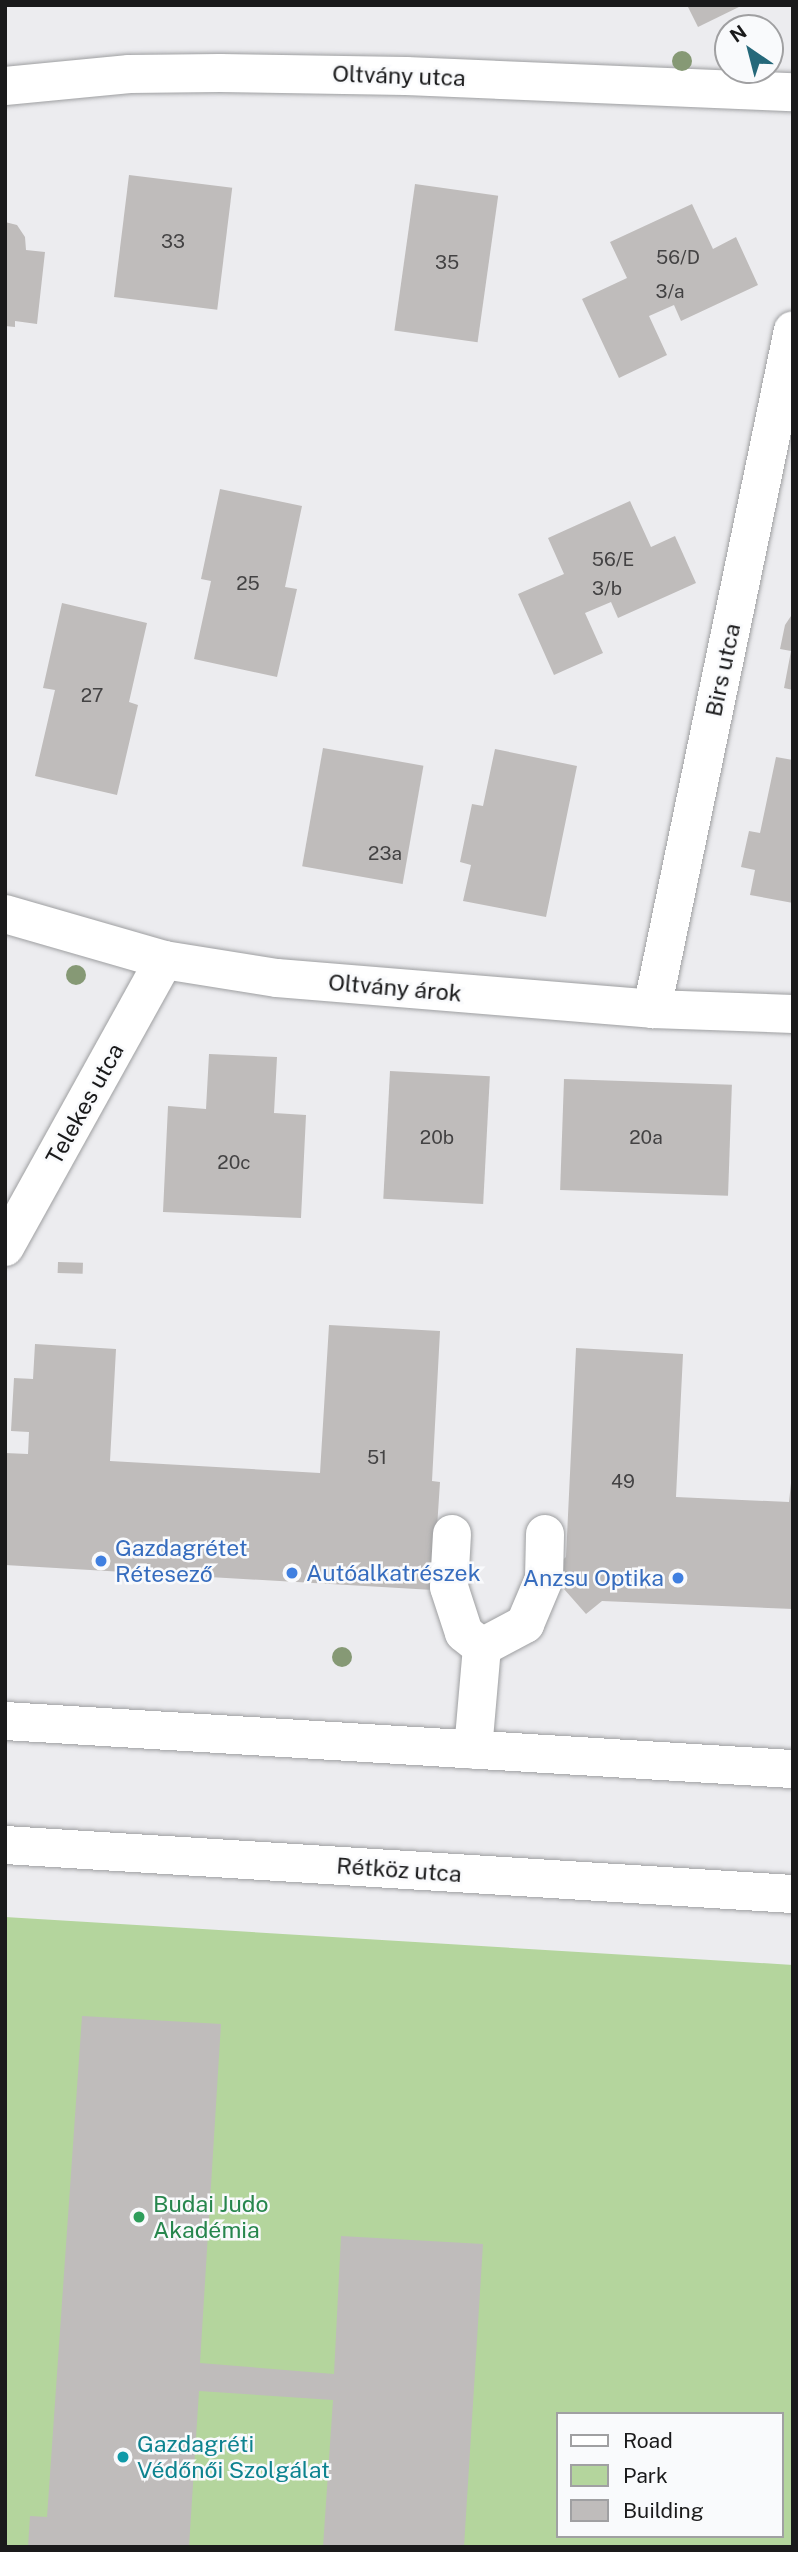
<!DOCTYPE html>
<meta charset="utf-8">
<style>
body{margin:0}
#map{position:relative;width:798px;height:2552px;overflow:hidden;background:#ececef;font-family:"Public Sans",sans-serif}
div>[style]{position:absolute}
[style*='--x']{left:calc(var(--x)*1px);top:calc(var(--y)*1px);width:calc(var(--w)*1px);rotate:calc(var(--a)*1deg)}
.green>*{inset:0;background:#b4d59d}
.building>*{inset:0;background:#bfbcbb;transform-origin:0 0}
.roads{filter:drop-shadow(0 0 2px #9e9fa1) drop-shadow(0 0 2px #9e9fa1)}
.minor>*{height:38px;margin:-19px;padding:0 19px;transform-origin:19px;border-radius:19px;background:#fff}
.trees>*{width:20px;height:20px;margin:-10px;border-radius:50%;background:#869975}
.dots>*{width:19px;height:19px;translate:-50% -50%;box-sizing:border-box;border:4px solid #f9fafc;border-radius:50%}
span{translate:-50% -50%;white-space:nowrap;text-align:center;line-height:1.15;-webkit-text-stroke:5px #f9fafc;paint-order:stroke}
.number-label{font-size:19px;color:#434243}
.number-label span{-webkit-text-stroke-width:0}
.street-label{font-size:23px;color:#1a1a1b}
.shop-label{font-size:23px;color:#366cbe}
.left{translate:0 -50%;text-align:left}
.right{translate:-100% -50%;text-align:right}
.leisure-label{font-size:23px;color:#27864d}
.culture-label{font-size:23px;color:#0d838f}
.frame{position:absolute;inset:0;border:7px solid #1a1a1b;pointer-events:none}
.legend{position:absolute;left:556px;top:2412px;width:228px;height:126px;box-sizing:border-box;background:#f9fafc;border:2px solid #a0a0a2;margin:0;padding:9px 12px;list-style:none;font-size:21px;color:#1a1a1b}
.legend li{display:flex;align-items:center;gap:14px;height:35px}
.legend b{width:35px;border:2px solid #a0a0a2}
.north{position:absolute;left:714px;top:14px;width:70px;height:70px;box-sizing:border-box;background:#f9fafc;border:2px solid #a0a0a2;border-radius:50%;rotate:325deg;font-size:19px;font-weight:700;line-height:28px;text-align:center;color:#1a1a1b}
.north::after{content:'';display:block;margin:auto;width:24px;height:32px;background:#25687a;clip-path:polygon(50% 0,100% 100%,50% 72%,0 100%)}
</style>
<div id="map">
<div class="green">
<div style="clip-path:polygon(evenodd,5px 1917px,793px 1965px,793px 2547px,5px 2547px,5px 1917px,558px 2414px,782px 2414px,782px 2536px,558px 2536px,558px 2414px)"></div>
</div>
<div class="building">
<div style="clip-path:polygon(687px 5px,743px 5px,698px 27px)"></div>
<div style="left:129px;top:175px;width:104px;height:123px;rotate:7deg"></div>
<div style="left:415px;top:184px;width:84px;height:148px;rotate:8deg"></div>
<div style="clip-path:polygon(692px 204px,713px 249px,736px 237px,758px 285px,681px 321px,674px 305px,649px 316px,667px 355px,619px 378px,582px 299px,627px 278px,610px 242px)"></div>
<div style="clip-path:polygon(5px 222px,17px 225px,25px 237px,26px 250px,45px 252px,37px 324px,15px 321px,15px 327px,5px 326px)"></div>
<div style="clip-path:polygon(220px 489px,302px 506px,285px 587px,297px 589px,277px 677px,194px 659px,211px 581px,201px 579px)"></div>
<div style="clip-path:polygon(630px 501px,651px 547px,675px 536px,696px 583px,618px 618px,611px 602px,585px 613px,603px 653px,554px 675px,518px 594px,564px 574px,548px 538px)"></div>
<div style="clip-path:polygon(62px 603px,147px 623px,129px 702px,138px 705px,117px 795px,35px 776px,55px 690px,43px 688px)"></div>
<div style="clip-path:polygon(793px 613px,793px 690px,784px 688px,791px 651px,780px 649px,785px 625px)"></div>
<div style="left:323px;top:748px;width:102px;height:120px;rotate:10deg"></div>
<div style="clip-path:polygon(495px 749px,577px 766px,546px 917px,463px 901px,471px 865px,460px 862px,472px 804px,483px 806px)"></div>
<div style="clip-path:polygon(776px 757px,793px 760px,793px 903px,750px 895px,755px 870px,741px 867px,749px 831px,760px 833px)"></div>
<div style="clip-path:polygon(209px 1054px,277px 1057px,274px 1113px,306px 1115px,301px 1218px,163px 1212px,168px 1106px,206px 1109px)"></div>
<div style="left:390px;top:1071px;width:100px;height:128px;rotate:3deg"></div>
<div style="left:564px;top:1079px;width:168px;height:111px;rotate:2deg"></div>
<div style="left:58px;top:1262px;width:25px;height:11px;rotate:2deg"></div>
<div style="clip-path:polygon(329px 1325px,440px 1331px,432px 1481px,440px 1482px,433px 1590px,5px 1565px,5px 1453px,28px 1454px,29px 1432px,11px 1431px,14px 1378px,33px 1379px,35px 1344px,116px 1349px,110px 1461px,320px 1473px)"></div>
<div style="clip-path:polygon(576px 1348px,683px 1354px,676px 1497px,789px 1502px,793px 1464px,793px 1609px,602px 1601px,586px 1614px,549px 1572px,566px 1557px)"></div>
<div style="clip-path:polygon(82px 2016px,221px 2024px,200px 2363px,334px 2374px,341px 2236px,483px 2244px,464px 2547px,323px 2547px,333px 2400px,199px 2391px,189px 2547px,28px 2547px,30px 2516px,47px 2517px)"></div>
</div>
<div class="roads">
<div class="minor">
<div style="--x:5;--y:86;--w:125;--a:-5.5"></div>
<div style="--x:129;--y:74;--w:91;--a:-0.6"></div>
<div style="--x:220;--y:73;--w:186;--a:0.9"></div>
<div style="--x:406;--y:76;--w:387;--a:2.4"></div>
<div style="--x:5;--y:914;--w:166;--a:16.1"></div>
<div style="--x:164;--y:960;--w:114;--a:9.1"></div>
<div style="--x:277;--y:978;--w:376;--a:4.7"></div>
<div style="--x:652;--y:1009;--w:141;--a:2"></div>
<div style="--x:652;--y:1009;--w:693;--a:-78.27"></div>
<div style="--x:5;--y:1247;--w:328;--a:-61"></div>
<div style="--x:452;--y:1534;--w:53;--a:93.2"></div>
<div style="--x:449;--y:1587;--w:48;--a:71.9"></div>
<div style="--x:464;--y:1633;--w:23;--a:38"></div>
<div style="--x:482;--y:1647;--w:103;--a:95"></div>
<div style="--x:482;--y:1647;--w:49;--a:-28.1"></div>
<div style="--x:525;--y:1624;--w:49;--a:-67.1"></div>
<div style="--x:544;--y:1579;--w:45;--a:-88.7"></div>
<div style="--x:5;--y:1721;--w:789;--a:3.49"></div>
<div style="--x:5;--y:1845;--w:790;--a:3.56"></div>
</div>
</div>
<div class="trees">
<div style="left:682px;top:61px"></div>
<div style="left:76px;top:975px"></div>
<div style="left:342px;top:1657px"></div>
</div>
<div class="dots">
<div style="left:101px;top:1561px;background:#3f7fe0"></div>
<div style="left:292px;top:1573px;background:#3f7fe0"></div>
<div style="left:678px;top:1578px;background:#3f7fe0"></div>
<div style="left:139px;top:2217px;background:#2e9e5b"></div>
<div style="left:123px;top:2457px;background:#0f9aa8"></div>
</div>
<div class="number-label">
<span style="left:173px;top:242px">33</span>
<span style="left:678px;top:258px">56/D</span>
<span style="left:447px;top:263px">35</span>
<span style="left:670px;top:292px">3/a</span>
<span style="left:613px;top:560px">56/E</span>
<span style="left:248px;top:584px">25</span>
<span style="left:607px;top:589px">3/b</span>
<span style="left:92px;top:696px">27</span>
<span style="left:385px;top:854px">23a</span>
<span style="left:437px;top:1138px">20b</span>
<span style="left:646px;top:1138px">20a</span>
<span style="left:234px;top:1163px">20c</span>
<span style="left:377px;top:1458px">51</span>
<span style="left:623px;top:1482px">49</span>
</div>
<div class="street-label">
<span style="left:399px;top:76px;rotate:2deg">Oltvány utca</span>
<span style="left:723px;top:670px;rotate:-78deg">Birs utca</span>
<span style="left:395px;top:988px;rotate:5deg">Oltvány árok</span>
<span style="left:85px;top:1104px;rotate:-61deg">Telekes utca</span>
<span style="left:399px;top:1870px;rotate:4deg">Rétköz utca</span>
</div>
<div class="shop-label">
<span class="left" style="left:115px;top:1561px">Gazdagrétet<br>Rétesező</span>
<span class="left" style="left:306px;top:1573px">Autóalkatrészek</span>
<span class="right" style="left:664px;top:1578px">Anzsu Optika</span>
</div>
<div class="leisure-label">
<span class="left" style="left:153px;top:2217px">Budai Judo<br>Akadémia</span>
</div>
<div class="culture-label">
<span class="left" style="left:137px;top:2457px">Gazdagréti<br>Védőnői Szolgálat</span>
</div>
<div class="frame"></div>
<ul class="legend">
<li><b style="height:9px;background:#fff"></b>Road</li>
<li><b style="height:19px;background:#b4d59d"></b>Park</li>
<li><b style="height:19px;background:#bfbcbb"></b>Building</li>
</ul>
<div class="north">N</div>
</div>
